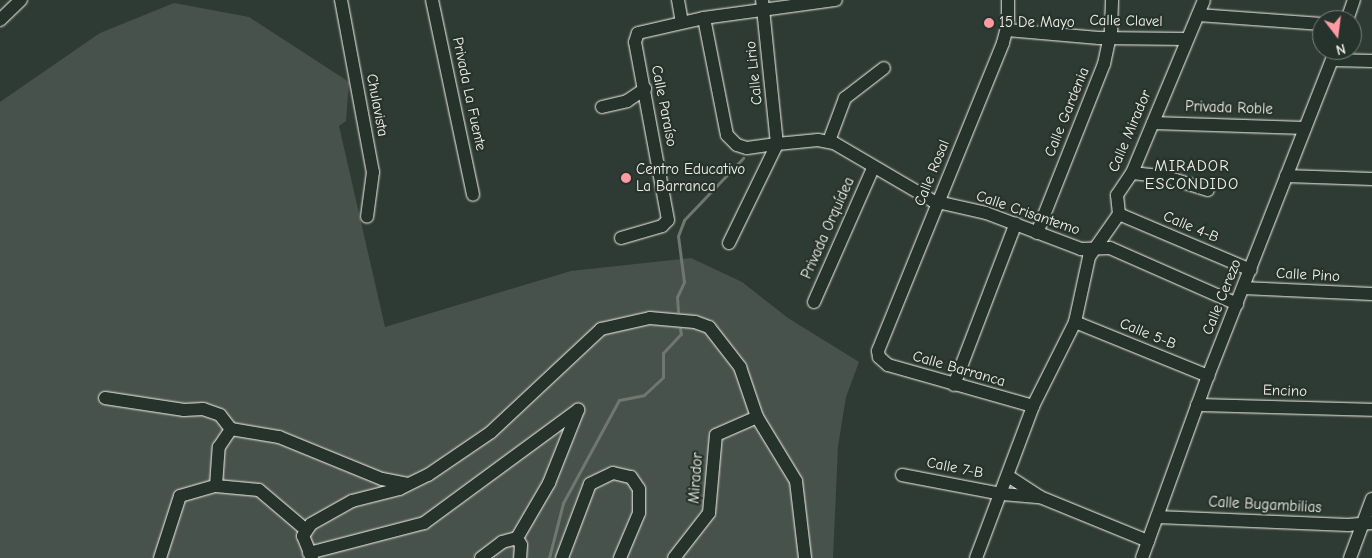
<!DOCTYPE html>
<meta charset="utf-8">
<style>
body{margin:0}
#map{position:relative;width:1372px;height:558px;overflow:hidden;background:#2e3b34;font-family:"Comic Neue",sans-serif}
div>[style]{position:absolute}
[style*='--x']{left:calc(var(--x)*1px);top:calc(var(--y)*1px);width:calc(var(--w)*1px);rotate:calc(var(--a)*1deg)}
.green>*{inset:0;background:#48524c}
.stream>*{height:3px;margin:-1.5px;padding:0 1.5px;transform-origin:1.5px;border-radius:1.5px;background:#6f7770}
.roads{filter:drop-shadow(0 0 1px #f4f1e8) drop-shadow(0 0 1px #f4f1e8)}
.minor>*{height:12px;margin:-6px;padding:0 6px;transform-origin:6px;border-radius:6px;background:#26332d}
.dots>*{width:14px;height:14px;translate:-50% -50%;box-sizing:border-box;border:2px solid #26332d;border-radius:50%}
span{translate:-50% -50%;white-space:nowrap;text-align:center;line-height:1.15;-webkit-text-stroke:4.5px #26332d;paint-order:stroke}
.street-label{font-size:15px;color:#f4f1e8}
.poi-label{font-size:15px;color:#f4f1e8}
.left{translate:0 -50%;text-align:left}
.neighbourhood-label{font-size:16px;color:#f4f1e8;letter-spacing:1px}
.north{position:absolute;left:1312px;top:10px;width:50px;height:50px;box-sizing:border-box;background:#26332d;border:1px solid #787f78;border-radius:50%;rotate:165deg;font-size:14px;font-weight:700;line-height:20px;text-align:center;color:#f4f1e8}
.north::after{content:'';display:block;margin:auto;width:18px;height:22px;background:#ff9aa2;clip-path:polygon(50% 0,100% 100%,50% 72%,0 100%)}
</style>
<div id="map">
<div class="green">
<div style="clip-path:polygon(174px 3px,249px 17px,349px 82px,346px 121px,339px 126px,385px 327px,571px 271px,691px 258px,742px 282px,788px 318px,859px 362px,846px 397px,838px 446px,833px 558px,0 558px,0 102px,100px 33px)"></div>
</div>
<div class="stream">
<div style="--x:678;--y:311;--w:14;--a:-94"></div>
<div style="--x:677;--y:297;--w:17;--a:-65"></div>
<div style="--x:684;--y:282;--w:46;--a:-97.4"></div>
<div style="--x:678;--y:236;--w:17;--a:-69"></div>
<div style="--x:684;--y:220;--w:86;--a:-46.4"></div>
<div style="--x:549;--y:558;--w:57;--a:-75.7"></div>
<div style="--x:563;--y:503;--w:117;--a:-61.5"></div>
<div style="--x:619;--y:400;--w:25;--a:-11"></div>
<div style="--x:644;--y:395;--w:26;--a:-43"></div>
<div style="--x:663;--y:377;--w:24;--a:-90"></div>
<div style="--x:663;--y:353;--w:26;--a:-47"></div>
<div style="--x:681;--y:334;--w:5;--a:-101"></div>
</div>
<div class="roads">
<div class="minor">
<div style="--x:341;--y:0;--w:175;--a:79.5"></div>
<div style="--x:373;--y:172;--w:45;--a:97.6"></div>
<div style="--x:432;--y:0;--w:199;--a:78.1"></div>
<div style="--x:678;--y:0;--w:22;--a:80"></div>
<div style="--x:1008;--y:0;--w:24;--a:90"></div>
<div style="--x:1008;--y:24;--w:20;--a:105"></div>
<div style="--x:1003;--y:43;--w:332;--a:112.1"></div>
<div style="--x:878;--y:351;--w:6;--a:81"></div>
<div style="--x:879;--y:357;--w:12;--a:42"></div>
<div style="--x:888;--y:365;--w:151;--a:15.8"></div>
<div style="--x:1198;--y:15;--w:124;--a:4.2"></div>
<div style="--x:704;--y:18;--w:119;--a:78.9"></div>
<div style="--x:727;--y:135;--w:14;--a:45"></div>
<div style="--x:737;--y:145;--w:10;--a:17"></div>
<div style="--x:747;--y:148;--w:30;--a:-8"></div>
<div style="--x:777;--y:144;--w:145;--a:-95.9"></div>
<div style="--x:0;--y:20;--w:29;--a:-44"></div>
<div style="--x:1347;--y:20;--w:21;--a:-71"></div>
<div style="--x:1007;--y:30;--w:92;--a:5"></div>
<div style="--x:1099;--y:38;--w:87;--a:0.7"></div>
<div style="--x:1332;--y:60;--w:40;--a:1.4"></div>
<div style="--x:602;--y:107;--w:26;--a:-13"></div>
<div style="--x:627;--y:101;--w:22;--a:-34"></div>
<div style="--x:1153;--y:123;--w:152;--a:1.9"></div>
<div style="--x:829;--y:141;--w:46;--a:-69.6"></div>
<div style="--x:845;--y:98;--w:49;--a:-37.6"></div>
<div style="--x:1132;--y:173;--w:31;--a:6"></div>
<div style="--x:1163;--y:176;--w:47;--a:17.3"></div>
<div style="--x:1286;--y:176;--w:86;--a:2"></div>
<div style="--x:1119;--y:214;--w:143;--a:23"></div>
<div style="--x:1037;--y:233;--w:182;--a:-68.4"></div>
<div style="--x:1104;--y:64;--w:35;--a:-78"></div>
<div style="--x:1111;--y:30;--w:30;--a:-88"></div>
<div style="--x:621;--y:238;--w:43;--a:-16.3"></div>
<div style="--x:662;--y:226;--w:8;--a:-45"></div>
<div style="--x:668;--y:220;--w:181;--a:-100.5"></div>
<div style="--x:635;--y:42;--w:9;--a:-72"></div>
<div style="--x:638;--y:33;--w:68;--a:-12.8"></div>
<div style="--x:704;--y:18;--w:133;--a:-7.8"></div>
<div style="--x:729;--y:243;--w:110;--a:-64.1"></div>
<div style="--x:777;--y:144;--w:41;--a:-5.6"></div>
<div style="--x:818;--y:140;--w:16;--a:11"></div>
<div style="--x:834;--y:143;--w:115;--a:30.4"></div>
<div style="--x:933;--y:201;--w:54;--a:12.8"></div>
<div style="--x:986;--y:213;--w:102;--a:20.8"></div>
<div style="--x:1081;--y:249;--w:29;--a:-2"></div>
<div style="--x:1110;--y:248;--w:139;--a:23.8"></div>
<div style="--x:1243;--y:288;--w:129;--a:2.7"></div>
<div style="--x:814;--y:302;--w:146;--a:-66.2"></div>
<div style="--x:1075;--y:322;--w:144;--a:22.1"></div>
<div style="--x:954;--y:385;--w:173;--a:-69.1"></div>
<div style="--x:105;--y:398;--w:80;--a:8.6"></div>
<div style="--x:184;--y:410;--w:19;--a:-3"></div>
<div style="--x:203;--y:409;--w:18;--a:19"></div>
<div style="--x:220;--y:415;--w:18;--a:52"></div>
<div style="--x:231;--y:429;--w:49;--a:9.5"></div>
<div style="--x:279;--y:437;--w:111;--a:22.2"></div>
<div style="--x:382;--y:479;--w:26;--a:11"></div>
<div style="--x:1197;--y:405;--w:175;--a:1.6"></div>
<div style="--x:902;--y:475;--w:102;--a:10.8"></div>
<div style="--x:1002;--y:494;--w:38;--a:5"></div>
<div style="--x:1008;--y:476;--w:38;--a:33"></div>
<div style="--x:1040;--y:497;--w:117;--a:22.2"></div>
<div style="--x:216;--y:486;--w:39;--a:-86"></div>
<div style="--x:219;--y:447;--w:22;--a:-56"></div>
<div style="--x:1157;--y:517;--w:191;--a:2.4"></div>
<div style="--x:1348;--y:525;--w:24;--a:-5"></div>
<div style="--x:517;--y:538;--w:64;--a:-59.8"></div>
<div style="--x:549;--y:483;--w:79;--a:-68.3"></div>
<div style="--x:517;--y:538;--w:8;--a:60"></div>
<div style="--x:521;--y:545;--w:13;--a:94"></div>
<div style="--x:309;--y:553;--w:119;--a:-14.6"></div>
<div style="--x:424;--y:523;--w:191;--a:-36.3"></div>
<div style="--x:160;--y:558;--w:65;--a:-72.1"></div>
<div style="--x:180;--y:496;--w:37;--a:-16"></div>
<div style="--x:216;--y:486;--w:43;--a:5.3"></div>
<div style="--x:259;--y:490;--w:62;--a:40.4"></div>
<div style="--x:312;--y:558;--w:24;--a:-112"></div>
<div style="--x:303;--y:536;--w:14;--a:-56"></div>
<div style="--x:311;--y:524;--w:47;--a:-29.3"></div>
<div style="--x:352;--y:501;--w:49;--a:-14.3"></div>
<div style="--x:399;--y:489;--w:32;--a:-26"></div>
<div style="--x:428;--y:475;--w:76;--a:-34.3"></div>
<div style="--x:491;--y:432;--w:151;--a:-43.1"></div>
<div style="--x:601;--y:329;--w:50;--a:-12.7"></div>
<div style="--x:650;--y:318;--w:45;--a:5.1"></div>
<div style="--x:695;--y:322;--w:15;--a:20"></div>
<div style="--x:709;--y:327;--w:51;--a:52.2"></div>
<div style="--x:740;--y:367;--w:53;--a:71.2"></div>
<div style="--x:757;--y:417;--w:75;--a:58.6"></div>
<div style="--x:796;--y:481;--w:78;--a:83.3"></div>
<div style="--x:481;--y:558;--w:26;--a:-37"></div>
<div style="--x:502;--y:542;--w:16;--a:-15"></div>
<div style="--x:562;--y:558;--w:79;--a:-69.3"></div>
<div style="--x:590;--y:484;--w:25;--a:-26"></div>
<div style="--x:613;--y:473;--w:18;--a:13"></div>
<div style="--x:631;--y:477;--w:14;--a:56"></div>
<div style="--x:639;--y:489;--w:24;--a:90"></div>
<div style="--x:639;--y:513;--w:49;--a:112.9"></div>
<div style="--x:674;--y:558;--w:57;--a:-52.1"></div>
<div style="--x:709;--y:513;--w:78;--a:-84.9"></div>
<div style="--x:716;--y:435;--w:45;--a:-23.7"></div>
<div style="--x:976;--y:558;--w:162;--a:-69.4"></div>
<div style="--x:1033;--y:406;--w:94;--a:-63.4"></div>
<div style="--x:1075;--y:322;--w:66;--a:-77.8"></div>
<div style="--x:1089;--y:257;--w:52;--a:-55.1"></div>
<div style="--x:1119;--y:214;--w:19;--a:-96"></div>
<div style="--x:1117;--y:195;--w:27;--a:-56"></div>
<div style="--x:1132;--y:173;--w:187;--a:-67.4"></div>
<div style="--x:1142;--y:558;--w:194;--a:-70.1"></div>
<div style="--x:1208;--y:376;--w:350;--a:-68.6"></div>
<div style="--x:1350;--y:558;--w:63;--a:-69.6"></div>
</div>
</div>
<div class="dots">
<div style="left:989px;top:23px;background:#ff9aa2"></div>
<div style="left:626px;top:178px;background:#ff9aa2"></div>
</div>
<div class="street-label">
<span style="left:1126px;top:21px;rotate:1deg">Calle Clavel</span>
<span style="left:754px;top:73px;rotate:-96deg">Calle Lirio</span>
<span style="left:469px;top:94px;rotate:78deg">Privada La Fuente</span>
<span style="left:377px;top:105px;rotate:79deg">Chulavista</span>
<span style="left:664px;top:106px;rotate:79deg">Calle Paraíso</span>
<span style="left:1229px;top:108px;rotate:2deg">Privada Roble</span>
<span style="left:1067px;top:112px;rotate:-68deg">Calle Gardenia</span>
<span style="left:1130px;top:131px;rotate:-67deg">Calle Mirador</span>
<span style="left:932px;top:173px;rotate:-68deg">Calle Rosal</span>
<span style="left:1028px;top:213px;rotate:19deg">Calle Crisantemo</span>
<span style="left:1191px;top:227px;rotate:23deg">Calle 4-B</span>
<span style="left:828px;top:228px;rotate:-66deg">Privada Orquídea</span>
<span style="left:1308px;top:275px;rotate:3deg">Calle Pino</span>
<span style="left:1222px;top:297px;rotate:-68deg">Calle Cerezo</span>
<span style="left:1148px;top:334px;rotate:22deg">Calle 5-B</span>
<span style="left:959px;top:369px;rotate:16deg">Calle Barranca</span>
<span style="left:1285px;top:391px;rotate:2deg">Encino</span>
<span style="left:955px;top:468px;rotate:11deg">Calle 7-B</span>
<span style="left:696px;top:478px;rotate:-86deg">Mirador</span>
<span style="left:1265px;top:505px;rotate:3deg">Calle Bugambilias</span>
</div>
<div class="poi-label">
<span class="left" style="left:999px;top:23px">15 De Mayo</span>
<span class="left" style="left:636px;top:178px">Centro Educativo<br>La Barranca</span>
</div>
<div class="neighbourhood-label">
<span style="left:1192px;top:175px">MIRADOR<br>ESCONDIDO</span>
</div>
<div class="north">N</div>
</div>
